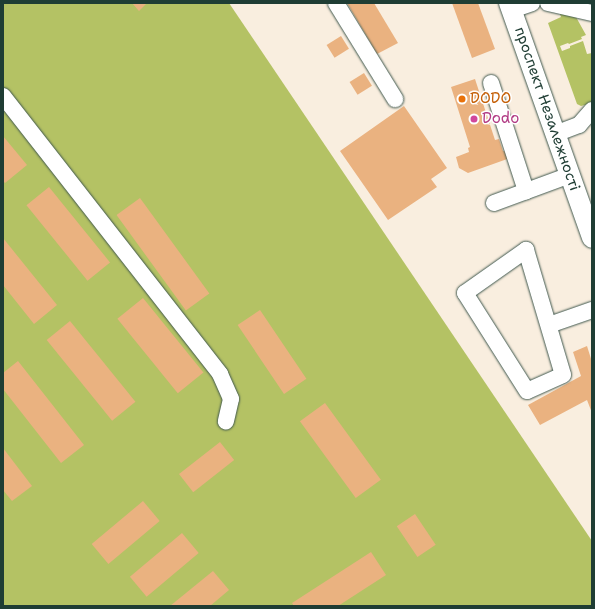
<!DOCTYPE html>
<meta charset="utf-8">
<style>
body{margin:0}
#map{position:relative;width:595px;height:609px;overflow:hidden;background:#f9eedf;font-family:"Shantell Sans",sans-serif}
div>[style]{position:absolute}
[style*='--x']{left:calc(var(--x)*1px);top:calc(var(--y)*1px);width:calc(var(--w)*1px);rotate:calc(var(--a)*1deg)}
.green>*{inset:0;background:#b4c264}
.building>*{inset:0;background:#eab280;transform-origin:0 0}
.roads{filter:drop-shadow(0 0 1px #40584e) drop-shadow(0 0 1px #40584e)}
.minor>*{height:16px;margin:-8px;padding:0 8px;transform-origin:8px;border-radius:8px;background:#fff}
.major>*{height:20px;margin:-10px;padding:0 10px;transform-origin:10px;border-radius:10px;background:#fff}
.dots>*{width:11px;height:11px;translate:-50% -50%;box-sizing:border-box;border:2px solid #fff;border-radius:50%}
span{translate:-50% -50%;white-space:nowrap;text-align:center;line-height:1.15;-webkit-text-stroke:3px #fff;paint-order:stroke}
.food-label{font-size:15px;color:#c56008}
.left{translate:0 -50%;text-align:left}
.street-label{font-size:15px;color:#1f3d34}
.hotel-label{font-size:15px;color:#b23c85}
.frame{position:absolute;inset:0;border:4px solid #1f3d34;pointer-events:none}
</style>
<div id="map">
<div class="green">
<div style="clip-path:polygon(3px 3px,229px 3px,592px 541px,592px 606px,3px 606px)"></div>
<div style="clip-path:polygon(566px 13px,576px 17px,586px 35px,581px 37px,582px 39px,569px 44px,568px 43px,560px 46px,562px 51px,570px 48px,570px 46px,583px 41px,587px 54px,592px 53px,592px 103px,581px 106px,577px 104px,548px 23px,561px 17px,560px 14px)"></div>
</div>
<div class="building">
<div style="clip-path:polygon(132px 3px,147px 3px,139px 11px)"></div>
<div style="clip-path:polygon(347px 3px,374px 3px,398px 43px,377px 54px)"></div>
<div style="clip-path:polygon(452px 3px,478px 3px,495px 49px,472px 58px)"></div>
<div style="left:341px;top:36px;width:15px;height:17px;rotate:58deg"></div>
<div style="left:364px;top:73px;width:15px;height:17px;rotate:58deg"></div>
<div style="clip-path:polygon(475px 79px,495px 140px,499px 139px,503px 151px,511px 152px,513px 157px,468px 173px,459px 168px,456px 157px,469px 152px,468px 148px,470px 147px,451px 87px)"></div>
<div style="clip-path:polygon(404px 106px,447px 168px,431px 179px,437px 187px,388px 220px,340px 151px)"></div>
<div style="clip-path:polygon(3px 136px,27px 165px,5px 183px,3px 181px)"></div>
<div style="left:49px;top:187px;width:97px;height:29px;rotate:51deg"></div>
<div style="left:140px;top:198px;width:118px;height:29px;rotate:54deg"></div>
<div style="clip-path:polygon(3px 238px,57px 305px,34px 324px,3px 285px)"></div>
<div style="left:143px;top:298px;width:96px;height:33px;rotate:51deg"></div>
<div style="left:260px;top:310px;width:83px;height:27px;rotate:56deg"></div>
<div style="left:70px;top:321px;width:104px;height:30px;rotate:51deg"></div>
<div style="clip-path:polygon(587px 346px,592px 362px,592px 413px,587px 400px,540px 425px,528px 405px,581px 376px,573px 352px)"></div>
<div style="clip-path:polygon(18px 361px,84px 445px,61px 463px,3px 389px,3px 373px)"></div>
<div style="left:325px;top:403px;width:95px;height:31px;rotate:54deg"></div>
<div style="left:220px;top:442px;width:23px;height:52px;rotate:52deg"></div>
<div style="clip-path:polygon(3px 448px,32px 486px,12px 501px,3px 490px)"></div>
<div style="left:143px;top:501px;width:26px;height:67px;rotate:50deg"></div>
<div style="left:415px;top:514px;width:37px;height:22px;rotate:56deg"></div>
<div style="left:182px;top:533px;width:26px;height:68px;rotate:50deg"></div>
<div style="clip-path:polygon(371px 552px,386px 575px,338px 606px,294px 606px,292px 603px)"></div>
<div style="clip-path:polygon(213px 571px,229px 590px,210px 606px,170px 606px)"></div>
</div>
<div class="roads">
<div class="minor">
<div style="--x:336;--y:3;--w:113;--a:58.4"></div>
<div style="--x:548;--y:3;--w:45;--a:12.8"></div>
<div style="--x:512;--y:10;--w:21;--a:-19"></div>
<div style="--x:491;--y:83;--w:114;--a:72"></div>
<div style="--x:3;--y:96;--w:353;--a:52"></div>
<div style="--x:220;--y:374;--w:27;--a:66"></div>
<div style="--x:231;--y:399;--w:23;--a:103"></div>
<div style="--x:555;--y:134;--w:26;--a:-21"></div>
<div style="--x:579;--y:125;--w:20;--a:-49"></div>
<div style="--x:494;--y:203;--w:81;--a:-20.2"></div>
<div style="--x:526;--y:250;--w:130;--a:73.5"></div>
<div style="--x:563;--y:375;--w:39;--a:156"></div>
<div style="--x:527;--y:391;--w:116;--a:-122.3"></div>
<div style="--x:465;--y:293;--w:75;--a:-35.2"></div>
<div style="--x:549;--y:325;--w:46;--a:-19.2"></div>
</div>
<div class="major">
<div style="--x:509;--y:3;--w:249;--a:70.5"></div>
</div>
</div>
<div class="dots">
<div style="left:462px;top:99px;background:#e8710a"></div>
<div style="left:474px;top:119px;background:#d1479c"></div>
</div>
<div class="food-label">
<span class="left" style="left:470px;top:99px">DODO</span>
</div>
<div class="street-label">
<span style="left:547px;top:109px;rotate:71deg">проспект Незалежності</span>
</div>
<div class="hotel-label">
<span class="left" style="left:482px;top:119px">Dodo</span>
</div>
<div class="frame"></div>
</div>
